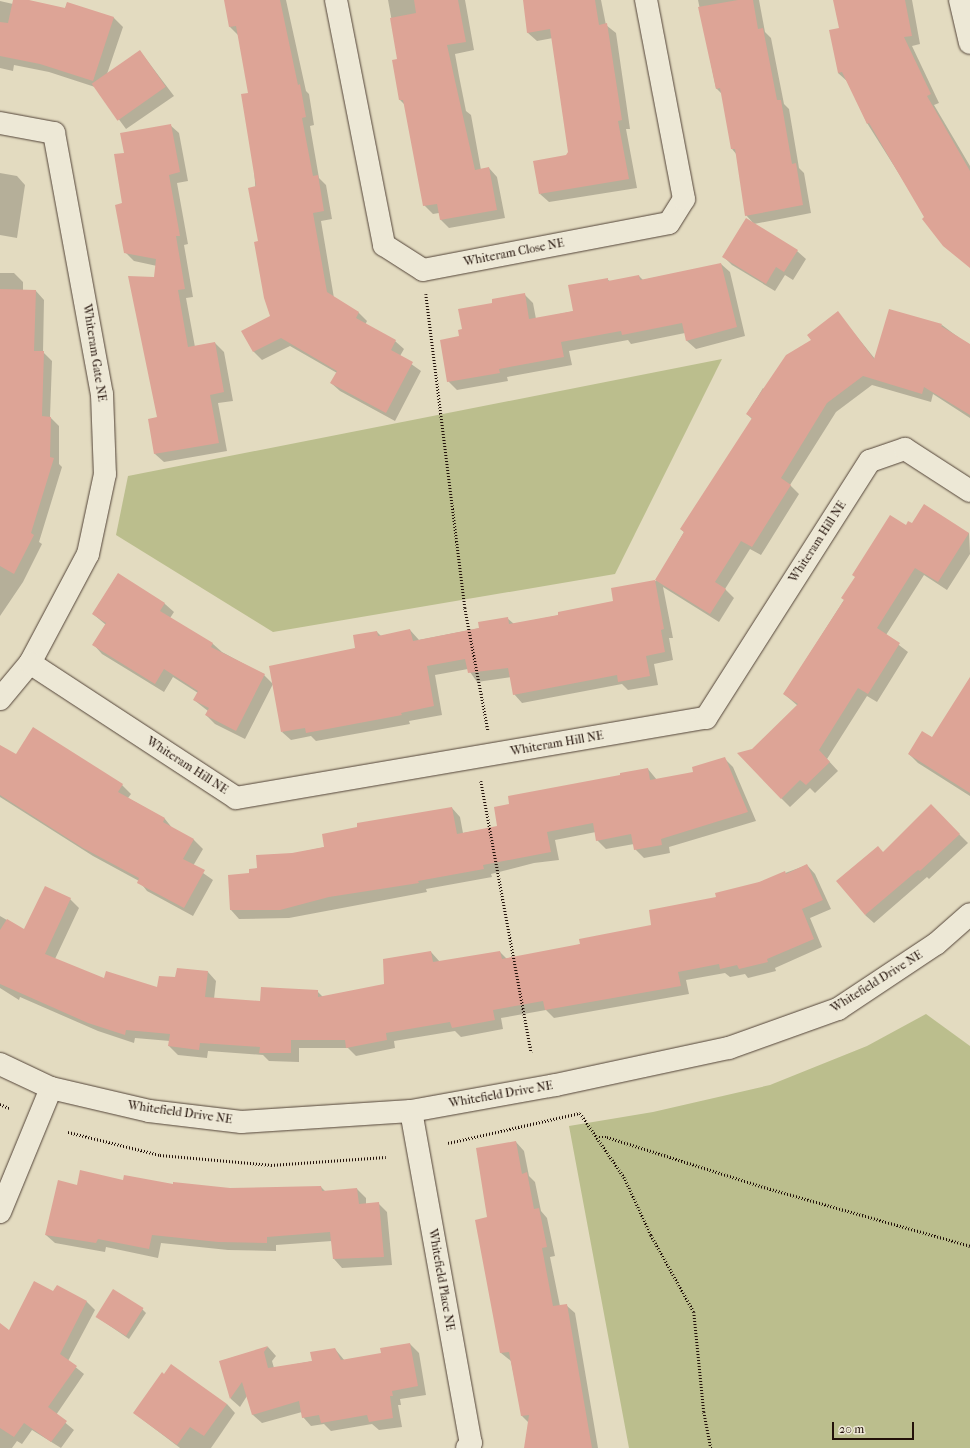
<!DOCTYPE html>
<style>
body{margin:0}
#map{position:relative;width:970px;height:1448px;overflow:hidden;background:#e3dbc0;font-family:"IM FELL French Canon",serif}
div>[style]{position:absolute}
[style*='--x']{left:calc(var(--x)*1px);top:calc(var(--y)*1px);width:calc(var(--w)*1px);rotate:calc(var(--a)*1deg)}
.green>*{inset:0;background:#bbbe8d}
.shadow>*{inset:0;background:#0003}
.building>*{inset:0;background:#dda496;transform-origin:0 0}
.path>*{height:2.5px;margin-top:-1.25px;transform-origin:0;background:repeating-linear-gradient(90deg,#23120a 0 1px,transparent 0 3px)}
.roads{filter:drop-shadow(0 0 1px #534438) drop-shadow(0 0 1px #534438)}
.minor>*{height:22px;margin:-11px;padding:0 11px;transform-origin:11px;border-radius:11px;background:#ede8d6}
.tertiary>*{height:22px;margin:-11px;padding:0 11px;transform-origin:11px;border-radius:11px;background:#ede8d6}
span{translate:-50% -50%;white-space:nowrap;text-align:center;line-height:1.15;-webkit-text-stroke:3.5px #ede8d6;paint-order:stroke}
.street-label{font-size:12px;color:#23120a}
.scale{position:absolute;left:832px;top:1422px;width:82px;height:18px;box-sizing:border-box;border:2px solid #23120a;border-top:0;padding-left:5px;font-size:12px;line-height:14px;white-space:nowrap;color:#23120a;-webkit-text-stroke:3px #ede8d6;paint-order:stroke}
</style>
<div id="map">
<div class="green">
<div style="clip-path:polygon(722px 359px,615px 574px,273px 632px,116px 535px,128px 476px)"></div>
<div style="clip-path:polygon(926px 1014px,970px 1046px,970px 1448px,629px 1448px,569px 1126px,653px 1112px,770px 1085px,867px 1046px)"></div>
</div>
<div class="shadow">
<div style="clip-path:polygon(14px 0,65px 9px,67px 3px,114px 18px,123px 27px,107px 74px,140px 51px,174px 96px,126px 129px,95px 87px,49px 72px,14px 65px,13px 71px,0 68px,0 1px,13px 4px)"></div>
<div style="clip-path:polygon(225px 0,286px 0,306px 91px,309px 94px,314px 125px,310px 126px,319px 178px,326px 185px,332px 219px,321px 221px,334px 298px,359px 313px,367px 321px,365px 325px,395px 341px,404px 349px,400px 356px,421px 371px,395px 421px,340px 391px,331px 383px,337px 373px,290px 346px,262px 360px,254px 352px,243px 332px,272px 316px,259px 242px,249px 94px,239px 36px,230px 27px)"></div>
<div style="clip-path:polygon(388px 0,465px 0,474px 50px,455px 54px,459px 76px,466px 111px,471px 115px,481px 170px,489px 168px,497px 177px,505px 218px,449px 228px,441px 220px,439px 213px,433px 214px,424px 205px,405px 105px,400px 100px,399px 60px)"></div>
<div style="clip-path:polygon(524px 0,601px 0,606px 25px,616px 33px,630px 129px,626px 129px,637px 188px,549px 202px,540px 194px,569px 153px,553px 38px,537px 41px,528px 33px)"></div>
<div style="clip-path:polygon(698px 0,759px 0,765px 32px,771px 38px,784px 104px,789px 109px,799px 168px,804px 173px,811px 213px,754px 224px,746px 215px,737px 155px,732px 149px,722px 94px,716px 88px)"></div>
<div style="clip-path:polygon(834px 0,912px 0,920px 44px,912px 46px,939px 103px,934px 105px,970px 166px,970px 267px,944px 245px,867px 123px,848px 82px,838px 73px,840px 29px)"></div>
<div style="clip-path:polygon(170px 125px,179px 133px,188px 181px,177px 183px,188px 244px,184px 245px,193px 297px,186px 298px,195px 347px,215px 343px,224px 352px,233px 401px,218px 403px,227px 451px,164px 462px,155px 454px,158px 418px,157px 266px,134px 261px,125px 252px,123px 204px,125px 154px)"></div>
<div style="clip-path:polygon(0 173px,17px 176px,25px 185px,17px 238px,0 235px)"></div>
<div style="clip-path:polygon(797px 251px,806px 259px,793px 280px,785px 275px,775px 291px,732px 265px,723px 256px)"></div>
<div style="clip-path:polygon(721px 264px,730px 272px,745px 336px,696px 349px,687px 341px,685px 333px,631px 344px,628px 340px,569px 351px,572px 365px,507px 377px,508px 381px,457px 390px,448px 381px,463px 330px,494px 304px,524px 294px,533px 303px,536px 319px,574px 311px,607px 279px,611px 282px,639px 276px,643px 280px)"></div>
<div style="clip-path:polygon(0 273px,14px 273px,23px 282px,23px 291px,36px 291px,44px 300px,43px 352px,52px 361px,50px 417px,59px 426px,59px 464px,62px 467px,39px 542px,42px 544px,23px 582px,0 616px)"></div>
<div style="clip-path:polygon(838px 313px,875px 359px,942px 325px,970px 346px,970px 418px,933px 394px,931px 402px,872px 385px,836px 412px,790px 485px,799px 494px,761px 555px,750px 549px,725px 589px,734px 598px,719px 622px,663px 587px,673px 638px,669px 638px,673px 660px,654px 664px,658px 685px,628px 690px,622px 684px,522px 703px,514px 694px,511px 677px,477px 682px,468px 669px,435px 675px,442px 715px,409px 721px,410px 724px,316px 741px,311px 736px,291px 740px,282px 732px,356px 649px,377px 632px,381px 636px,410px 630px,419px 640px,480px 628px,507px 618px,514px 624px,560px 615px,614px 602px,612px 589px,656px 581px,684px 532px,681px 529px,753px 420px,747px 414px,763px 388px,765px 390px)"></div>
<div style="clip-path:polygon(913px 525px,969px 533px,970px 554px,947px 590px,924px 575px,886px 635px,908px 652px,877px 702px,867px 696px,827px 759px,838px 771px,815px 793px,810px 788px,790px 807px,781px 798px,752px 750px,798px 706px,784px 694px,844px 600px,856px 577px,906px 527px)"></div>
<div style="clip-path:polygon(118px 574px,165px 604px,174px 612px,170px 618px,213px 644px,222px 652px,264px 675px,273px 684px,245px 739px,215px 724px,206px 715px,208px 711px,194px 700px,198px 693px,173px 677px,164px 692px,102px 654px,94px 645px,106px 625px,93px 614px)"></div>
<div style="clip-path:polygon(970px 696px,970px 796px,918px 763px,909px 754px,933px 739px)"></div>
<div style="clip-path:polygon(0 746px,16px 756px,122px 785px,131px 794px,128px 798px,165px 819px,173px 829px,194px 840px,203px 849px,193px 866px,213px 880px,193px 916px,147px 891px,139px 881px,93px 856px,0 797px)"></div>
<div style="clip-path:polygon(724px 758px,733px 767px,756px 821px,669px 847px,670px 853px,644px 858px,635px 849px,634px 844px,606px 849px,597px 840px,596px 832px,555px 840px,559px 860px,534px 863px,491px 874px,492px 877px,426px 889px,427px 892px,289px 918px,239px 919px,231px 910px,250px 874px,292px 854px,325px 847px,452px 808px,460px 817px,463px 833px,498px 827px,622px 776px,648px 769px,657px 780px,694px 773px)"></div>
<div style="clip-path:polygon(931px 806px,968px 843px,929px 879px,927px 877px,874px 923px,865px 915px)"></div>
<div style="clip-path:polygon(807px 865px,815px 874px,831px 909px,810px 918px,822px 947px,775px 968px,776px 971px,748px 978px,745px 974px,730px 977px,725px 973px,686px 980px,689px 994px,554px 1018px,546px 1010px,501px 1018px,503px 1029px,461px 1037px,455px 1031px,394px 1041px,395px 1048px,356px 1056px,348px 1048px,299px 1048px,299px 1062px,269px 1061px,263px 1055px,208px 1051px,207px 1058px,178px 1055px,169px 1046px,170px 1041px,135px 1038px,134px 1043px,98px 1031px,20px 997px,19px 1000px,0 988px,0 916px,24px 930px,70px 899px,79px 908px,55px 959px,104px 980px,158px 989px,176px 978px,208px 972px,216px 981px,214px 999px,261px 1002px,317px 991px,323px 997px,385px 985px,431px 952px,440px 962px,500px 952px,507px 959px,558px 950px,653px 926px,717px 898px)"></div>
<div style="clip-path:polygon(516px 1142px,524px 1151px,529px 1176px,535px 1182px,541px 1211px,547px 1218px,555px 1256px,550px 1257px,560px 1306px,566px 1305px,575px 1313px,598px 1448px,525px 1448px,529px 1423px,522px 1416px,511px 1361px,501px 1353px,488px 1218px)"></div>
<div style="clip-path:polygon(124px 1181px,230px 1189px,321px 1187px,326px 1192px,357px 1189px,366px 1198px,366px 1204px,378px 1203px,387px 1212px,392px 1265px,342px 1268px,334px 1259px,332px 1241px,276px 1245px,276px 1251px,228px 1250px,161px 1243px,158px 1258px,106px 1247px,105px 1252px,55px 1243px,46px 1235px,78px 1186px)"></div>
<div style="clip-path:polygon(57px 1286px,87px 1302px,95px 1310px,68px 1361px,84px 1374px,56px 1415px,74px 1430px,61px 1448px,32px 1430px,22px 1444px,17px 1441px,12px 1448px,0 1448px,0 1332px,10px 1331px,54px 1293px)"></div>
<div style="clip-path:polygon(142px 1309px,146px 1313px,129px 1339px,97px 1317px)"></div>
<div style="clip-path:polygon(410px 1344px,419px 1353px,426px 1395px,400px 1399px,401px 1405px,398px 1405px,402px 1427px,379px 1430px,372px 1424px,331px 1431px,324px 1424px,311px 1426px,303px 1417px,302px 1412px,262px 1423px,253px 1415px,247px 1396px,240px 1407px,231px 1399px,221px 1361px,268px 1347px,276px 1356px,272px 1361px,274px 1368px,313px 1361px,335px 1349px,345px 1361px,382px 1354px)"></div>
<div style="clip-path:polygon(227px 1404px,235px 1413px,211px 1448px,180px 1448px,134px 1413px)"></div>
</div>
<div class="building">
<div style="clip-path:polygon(13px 0,29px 0,65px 8px,67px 2px,114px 17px,93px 81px,40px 64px,0 56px,0 22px,8px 23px)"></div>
<div style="clip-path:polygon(224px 0,280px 0,298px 85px,300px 84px,306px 117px,302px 118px,313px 176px,318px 175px,324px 211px,313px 213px,327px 292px,359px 312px,356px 318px,396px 340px,391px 350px,413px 362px,386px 413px,330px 383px,337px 371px,281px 338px,253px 352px,241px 331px,270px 316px,264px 298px,254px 242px,258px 241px,248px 188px,256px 186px,241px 94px,248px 93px,236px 26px,229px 27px)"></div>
<div style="clip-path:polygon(414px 0,458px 0,466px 42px,447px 45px,475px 170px,489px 167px,497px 210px,440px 220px,437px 204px,423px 206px,403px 100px,399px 100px,392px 60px,397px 59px,390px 18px,416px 13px)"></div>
<div style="clip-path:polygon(523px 0,595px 0,599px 25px,607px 23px,622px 120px,618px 121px,629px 179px,539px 194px,533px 161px,566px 155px,568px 152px,550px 29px,527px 33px)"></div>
<div style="clip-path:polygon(738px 0,753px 0,758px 29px,763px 28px,777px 100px,781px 100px,792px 164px,796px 163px,803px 205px,745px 216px,735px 149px,731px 149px,720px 88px,716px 89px,698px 7px)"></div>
<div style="clip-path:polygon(833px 0,905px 0,912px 36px,904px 37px,931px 94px,927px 96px,970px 171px,970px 268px,943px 246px,922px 219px,924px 217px,869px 123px,867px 124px,842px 72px,838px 73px,829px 30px,839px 28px)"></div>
<div style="left:140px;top:50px;width:45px;height:59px;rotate:55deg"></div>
<div style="clip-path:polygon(171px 124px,180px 172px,169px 175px,180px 236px,176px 236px,185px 289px,178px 290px,188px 347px,215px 342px,224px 392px,210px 395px,219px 443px,154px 454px,148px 419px,157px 417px,128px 276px,154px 277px,156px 259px,124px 253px,115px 205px,122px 203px,114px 154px,124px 153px,120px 133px)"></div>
<div style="clip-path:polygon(746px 218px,798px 250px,784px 272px,776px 267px,766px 284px,722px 257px)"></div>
<div style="clip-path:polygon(721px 263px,737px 327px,686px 341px,682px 323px,622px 335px,621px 331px,561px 342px,564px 357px,499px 369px,500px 373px,447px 382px,440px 340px,459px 336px,458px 330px,462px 329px,458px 309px,492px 303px,492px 299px,525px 293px,529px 319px,573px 311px,568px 285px,608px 278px,608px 281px,639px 275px,640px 280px)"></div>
<div style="clip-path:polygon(0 289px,36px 290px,34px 351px,44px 351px,42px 416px,51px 417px,50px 457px,54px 458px,31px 533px,34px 535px,14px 574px,0 566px)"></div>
<div style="clip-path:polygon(889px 309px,942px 324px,941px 326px,970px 344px,970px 415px,924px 387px,922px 394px,863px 376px,827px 403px,781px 478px,791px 485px,752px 547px,741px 541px,715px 582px,726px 589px,710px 614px,655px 580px,664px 629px,661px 630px,665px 652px,646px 656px,650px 676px,618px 682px,617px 675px,513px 695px,508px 668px,468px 673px,465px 659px,427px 666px,434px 706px,401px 713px,402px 715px,306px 733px,305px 728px,281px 732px,269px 666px,355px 648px,353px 635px,377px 631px,378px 636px,410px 629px,413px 641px,479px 628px,478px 622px,508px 617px,509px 624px,558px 615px,558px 612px,613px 601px,611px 588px,655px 580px,684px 532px,680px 529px,752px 418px,746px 414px,786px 355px,811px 340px,807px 335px,838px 311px,874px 359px)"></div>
<div style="clip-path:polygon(924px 504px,969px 533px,938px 582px,915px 568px,877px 628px,900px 643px,868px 694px,858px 688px,819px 750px,830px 762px,806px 785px,800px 780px,781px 799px,737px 753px,752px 749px,798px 704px,783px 694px,844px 600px,841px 598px,855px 577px,852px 575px,890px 515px,906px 525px,908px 521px,912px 523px)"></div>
<div style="clip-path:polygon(118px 573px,165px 603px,160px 611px,213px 643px,211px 647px,265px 674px,236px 731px,205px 715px,209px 708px,193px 700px,198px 691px,164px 669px,155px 684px,92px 645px,106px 623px,92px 614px)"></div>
<div style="clip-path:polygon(970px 677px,970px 793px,908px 754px,922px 731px,932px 737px)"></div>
<div style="clip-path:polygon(33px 727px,123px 784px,118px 792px,165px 818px,163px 822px,194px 839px,183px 859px,205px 870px,184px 908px,137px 883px,139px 878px,83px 848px,0 795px,0 745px,16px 754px)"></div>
<div style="clip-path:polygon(725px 757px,748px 812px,661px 839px,662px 845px,634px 850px,631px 834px,596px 841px,593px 823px,547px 832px,551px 852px,483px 865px,484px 869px,418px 881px,419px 883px,329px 897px,280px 910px,230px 910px,228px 875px,249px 873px,249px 869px,257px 868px,256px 855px,292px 853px,324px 847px,322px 834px,357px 827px,357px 823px,452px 807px,457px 834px,497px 826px,494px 807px,509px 804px,508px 796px,620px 775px,620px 773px,648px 768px,650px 780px,693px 772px,692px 767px)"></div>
<div style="clip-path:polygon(931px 804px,960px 834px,920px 871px,918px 870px,865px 915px,836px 881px,878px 846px,883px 852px)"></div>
<div style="clip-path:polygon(807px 864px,823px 900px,802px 909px,814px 939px,767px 959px,768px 962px,739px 969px,737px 965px,720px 969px,719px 964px,678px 972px,681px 986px,545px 1010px,543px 1001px,493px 1010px,495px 1020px,452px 1028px,450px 1022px,386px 1033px,387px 1040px,346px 1048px,345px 1040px,291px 1040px,291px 1053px,259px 1053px,260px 1047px,200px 1043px,199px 1050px,168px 1046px,170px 1034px,126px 1030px,125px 1035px,88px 1023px,0 984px,0 930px,7px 919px,24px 929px,45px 886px,71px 898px,45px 954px,104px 978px,106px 971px,157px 987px,159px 976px,175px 977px,177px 968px,208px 971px,205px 997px,260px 1001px,261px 987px,318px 990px,318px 997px,384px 984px,383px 959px,431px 951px,433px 962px,500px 951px,502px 959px,580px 944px,579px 939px,651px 925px,649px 910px,716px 897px,715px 893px,759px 882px,785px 871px,786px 874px)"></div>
<div style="clip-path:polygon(516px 1141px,522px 1174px,527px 1172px,534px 1209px,539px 1208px,547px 1247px,542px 1248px,553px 1306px,567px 1304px,592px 1448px,524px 1448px,529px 1415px,521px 1416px,509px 1352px,500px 1353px,475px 1220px,487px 1217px,476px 1148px)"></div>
<div style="clip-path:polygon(80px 1170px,123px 1180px,124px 1175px,173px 1184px,173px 1182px,230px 1188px,321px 1186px,322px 1191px,357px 1188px,359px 1204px,379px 1202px,384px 1257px,333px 1259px,330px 1232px,267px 1237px,267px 1243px,218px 1242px,152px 1235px,149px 1249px,98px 1239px,96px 1243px,45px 1235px,58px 1180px,77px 1185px)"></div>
<div style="clip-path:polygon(34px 1281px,53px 1291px,57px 1285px,87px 1301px,60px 1354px,77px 1366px,48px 1407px,67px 1421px,51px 1442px,24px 1423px,14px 1437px,0 1428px,0 1323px,9px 1330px)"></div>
<div style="left:113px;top:1289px;width:36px;height:33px;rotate:32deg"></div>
<div style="clip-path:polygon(410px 1343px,418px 1386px,392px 1391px,393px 1396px,390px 1396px,393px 1418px,369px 1422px,367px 1415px,321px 1423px,319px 1415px,302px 1418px,299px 1401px,252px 1415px,242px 1382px,230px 1399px,219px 1361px,268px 1346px,264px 1352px,268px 1368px,312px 1361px,310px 1352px,335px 1348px,341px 1360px,381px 1353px,380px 1348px)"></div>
<div style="clip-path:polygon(171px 1364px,227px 1404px,204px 1436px,190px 1427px,177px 1445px,133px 1413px,162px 1372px,164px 1374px)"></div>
</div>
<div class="path">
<div style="--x:426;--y:294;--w:316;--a:82.9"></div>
<div style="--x:465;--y:608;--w:124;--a:79.3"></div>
<div style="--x:481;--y:781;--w:276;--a:79.5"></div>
<div style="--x:0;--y:1104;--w:10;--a:24"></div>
<div style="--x:68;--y:1132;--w:95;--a:14"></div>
<div style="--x:160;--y:1155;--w:111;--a:5.1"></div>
<div style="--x:271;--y:1165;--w:115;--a:-4"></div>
<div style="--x:599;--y:1137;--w:8;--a:0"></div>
<div style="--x:607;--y:1137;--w:168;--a:17.7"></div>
<div style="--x:767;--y:1188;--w:211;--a:15.9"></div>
<div style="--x:448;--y:1143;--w:135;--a:-12.8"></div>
<div style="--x:580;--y:1113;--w:78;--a:55.5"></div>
<div style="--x:624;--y:1177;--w:64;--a:65"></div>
<div style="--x:651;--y:1235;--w:88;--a:60.8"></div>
<div style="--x:694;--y:1312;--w:100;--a:84.3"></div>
<div style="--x:704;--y:1412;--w:37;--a:79"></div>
</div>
<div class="roads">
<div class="minor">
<div style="--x:336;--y:0;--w:250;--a:78.9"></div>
<div style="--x:384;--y:245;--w:46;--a:32.7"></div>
<div style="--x:423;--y:270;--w:250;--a:-10.8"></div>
<div style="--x:669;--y:223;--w:28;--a:-58"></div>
<div style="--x:684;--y:199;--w:203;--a:-100.8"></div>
<div style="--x:960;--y:0;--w:44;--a:76.9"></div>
<div style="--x:0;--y:123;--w:55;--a:10.5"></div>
<div style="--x:54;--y:133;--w:265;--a:79.6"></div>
<div style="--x:102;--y:394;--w:80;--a:87.9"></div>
<div style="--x:105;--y:474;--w:82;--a:102"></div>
<div style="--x:88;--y:554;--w:123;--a:118"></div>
<div style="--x:30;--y:663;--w:47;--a:129.8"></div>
<div style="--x:30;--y:663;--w:246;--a:33.2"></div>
<div style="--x:236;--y:798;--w:477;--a:-9.7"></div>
<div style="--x:706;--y:718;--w:305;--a:-57.5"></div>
<div style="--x:870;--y:461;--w:37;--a:-19"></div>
<div style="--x:905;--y:449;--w:77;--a:32.9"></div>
<div style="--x:411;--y:1111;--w:337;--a:79.8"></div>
<div style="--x:471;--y:1443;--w:6;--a:129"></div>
<div style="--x:0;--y:1212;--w:134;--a:-67.6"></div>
</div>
<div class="tertiary">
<div style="--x:0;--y:1064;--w:56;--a:25.2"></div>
<div style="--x:51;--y:1088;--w:101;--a:13.2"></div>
<div style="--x:149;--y:1111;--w:93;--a:6.8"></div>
<div style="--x:241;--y:1122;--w:170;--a:-3.7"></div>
<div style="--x:411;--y:1111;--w:147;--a:-10.2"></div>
<div style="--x:556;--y:1085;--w:177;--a:-12.1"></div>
<div style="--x:729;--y:1048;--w:116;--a:-19.7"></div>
<div style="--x:838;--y:1009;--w:118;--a:-33.6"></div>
<div style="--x:936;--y:944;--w:45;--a:-41.4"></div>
</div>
</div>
<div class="street-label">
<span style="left:514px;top:253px;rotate:-11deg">Whiteram Close NE</span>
<span style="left:94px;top:353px;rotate:81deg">Whiteram Gate NE</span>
<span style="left:818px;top:542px;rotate:-57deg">Whiteram Hill NE</span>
<span style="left:557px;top:744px;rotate:-10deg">Whiteram Hill NE</span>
<span style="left:187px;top:766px;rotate:33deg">Whiteram Hill NE</span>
<span style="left:877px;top:982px;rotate:-32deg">Whitefield Drive NE</span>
<span style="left:501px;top:1095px;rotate:-10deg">Whitefield Drive NE</span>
<span style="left:180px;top:1113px;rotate:8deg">Whitefield Drive NE</span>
<span style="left:441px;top:1280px;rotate:80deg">Whitefield Place NE</span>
</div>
<div class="scale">20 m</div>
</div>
